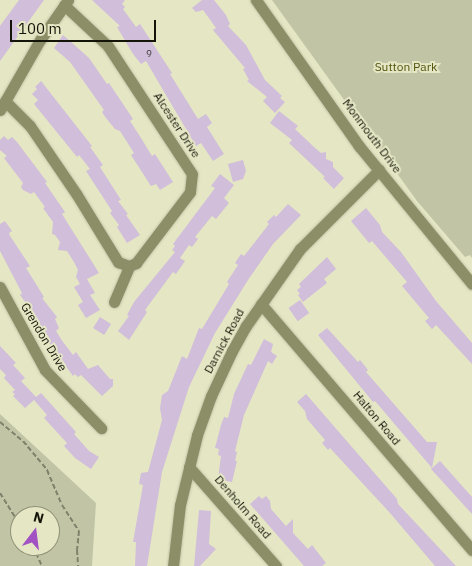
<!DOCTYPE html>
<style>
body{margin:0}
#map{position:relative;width:472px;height:566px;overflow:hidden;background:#e4e6c4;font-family:"IBM Plex Sans",sans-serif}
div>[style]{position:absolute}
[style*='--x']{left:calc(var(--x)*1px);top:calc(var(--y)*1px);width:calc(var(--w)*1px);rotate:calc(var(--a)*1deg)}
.green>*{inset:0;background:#c2c4a6}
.building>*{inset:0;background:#d1beda;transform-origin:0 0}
.path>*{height:2px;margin-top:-1px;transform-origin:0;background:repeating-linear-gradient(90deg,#80816a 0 5px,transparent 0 7.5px)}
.roads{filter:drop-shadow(0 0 1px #c3c4a6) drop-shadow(0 0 1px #c3c4a6)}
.minor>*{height:11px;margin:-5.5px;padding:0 5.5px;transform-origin:5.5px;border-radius:5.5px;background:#8c8e68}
span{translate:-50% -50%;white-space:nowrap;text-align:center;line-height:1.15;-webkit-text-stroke:4px #e4e6c4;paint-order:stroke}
.number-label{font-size:10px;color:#433e3c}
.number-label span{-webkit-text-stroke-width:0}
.park-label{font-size:12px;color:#54540e}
.street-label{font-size:12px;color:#141408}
.north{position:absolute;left:10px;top:506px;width:50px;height:50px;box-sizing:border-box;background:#e4e6c4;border:1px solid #919279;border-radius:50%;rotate:15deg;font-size:14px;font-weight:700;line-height:20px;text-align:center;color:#141408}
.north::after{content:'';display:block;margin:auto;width:18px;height:22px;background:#a352c3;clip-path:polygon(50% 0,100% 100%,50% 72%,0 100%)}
.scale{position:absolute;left:10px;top:20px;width:146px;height:22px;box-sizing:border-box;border:2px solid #141408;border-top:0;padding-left:6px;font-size:15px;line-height:18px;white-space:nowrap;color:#141408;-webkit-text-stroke:4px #e4e6c4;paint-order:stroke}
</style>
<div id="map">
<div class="green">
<div style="clip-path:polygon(272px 0,472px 0,472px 258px,470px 255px,465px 257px,417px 201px)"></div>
<div style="clip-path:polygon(evenodd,0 414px,96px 503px,92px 566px,0 566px,0 414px,20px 516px,50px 516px,50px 546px,20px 546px,20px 516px)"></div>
</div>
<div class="building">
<div style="clip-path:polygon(19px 0,44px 0,0 61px,0 26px)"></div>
<div style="clip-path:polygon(92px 0,125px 0,122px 4px,125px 7px,123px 9px,136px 27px,140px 24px,172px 73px,170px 74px,198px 119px,206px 114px,212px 123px,207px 127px,224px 154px,213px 161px,201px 143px,196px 146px,146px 61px,141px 64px,133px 54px,117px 27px,120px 26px)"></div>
<div style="clip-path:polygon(202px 0,214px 0,226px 15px,230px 24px,228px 26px,246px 45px,265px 80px,282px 96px,280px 98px,285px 102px,275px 113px,263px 101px,267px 97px,247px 81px,249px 80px,243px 69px,245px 68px,213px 30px,216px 28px,203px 10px,196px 12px,192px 8px)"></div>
<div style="clip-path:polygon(63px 35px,89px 58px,107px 84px,109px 83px,133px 119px,130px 121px,141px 138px,152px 156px,155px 154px,173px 182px,160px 190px,156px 184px,151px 186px,131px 155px,134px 153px,120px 131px,115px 129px,106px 118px,102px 112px,104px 110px,70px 62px,54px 48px)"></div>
<div style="clip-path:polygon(41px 81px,92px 146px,90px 147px,103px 165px,100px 167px,121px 200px,118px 201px,128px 214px,126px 215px,140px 235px,127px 243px,117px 227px,119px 225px,110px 213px,112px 211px,86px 171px,90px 169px,79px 155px,77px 157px,34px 104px,38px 100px,32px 94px,37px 89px,35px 87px)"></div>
<div style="clip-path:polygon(279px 111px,298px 126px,295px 129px,314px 147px,321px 153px,326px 152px,326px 159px,333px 162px,333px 167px,344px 178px,334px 189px,323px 178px,325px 177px,289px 143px,292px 140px,270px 123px)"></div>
<div style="clip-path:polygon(4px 136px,8px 140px,12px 137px,17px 142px,47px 182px,45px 183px,65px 212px,62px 214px,99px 273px,87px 279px,95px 293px,90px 295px,100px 310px,86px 318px,78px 305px,83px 302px,74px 287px,80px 284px,76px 277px,78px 270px,74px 262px,67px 251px,58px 250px,60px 242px,55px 235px,52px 234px,53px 222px,43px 208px,45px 207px,34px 192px,31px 194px,23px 190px,21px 187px,23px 183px,4px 158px,7px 156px,0 150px,0 140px)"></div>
<div style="clip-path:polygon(243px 160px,246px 171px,243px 179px,233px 182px,228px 164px)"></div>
<div style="clip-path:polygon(220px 174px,234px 185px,224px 198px,229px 203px,216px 219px,212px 216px,195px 237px,198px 239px,192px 247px,189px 245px,180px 258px,185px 261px,176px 274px,173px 272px,145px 310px,147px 312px,129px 340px,118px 331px,129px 316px,127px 315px,134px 302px,175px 252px,172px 250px,175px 246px,173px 244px,215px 188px,211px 186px)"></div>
<div style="clip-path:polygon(288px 204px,301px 215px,273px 244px,248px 280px,215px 333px,189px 387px,162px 472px,147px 566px,135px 566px,136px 542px,133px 542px,143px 485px,139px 484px,141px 473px,148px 472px,162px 420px,160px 408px,162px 395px,168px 391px,182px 356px,187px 359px,199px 328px,202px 329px,229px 284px,227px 282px,238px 265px,235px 263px,241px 254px,244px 256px,269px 224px,267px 222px,274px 215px,276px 217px)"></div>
<div style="clip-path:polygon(366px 208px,380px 225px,382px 232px,401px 252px,436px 301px,472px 343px,472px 364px,436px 325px,432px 329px,425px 321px,429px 318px,402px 286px,407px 282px,372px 241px,369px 243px,351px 221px)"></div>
<div style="clip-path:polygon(5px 221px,12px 231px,9px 233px,10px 236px,30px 266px,26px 268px,44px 297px,42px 298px,57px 317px,55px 319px,59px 328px,56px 331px,63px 342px,73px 355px,76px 352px,88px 369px,98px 365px,110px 379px,113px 379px,113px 386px,102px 396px,81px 375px,78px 377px,75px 374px,73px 376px,46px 339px,48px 337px,38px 324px,40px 322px,20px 295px,22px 293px,0 251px,0 224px)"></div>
<div style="clip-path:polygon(327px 257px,336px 269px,324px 279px,327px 283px,303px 302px,298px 295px,300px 294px,297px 290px,301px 287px,299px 284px)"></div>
<div style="left:300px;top:300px;width:16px;height:14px;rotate:55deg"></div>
<div style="left:100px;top:317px;width:13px;height:13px;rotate:32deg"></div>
<div style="clip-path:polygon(327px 328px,358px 362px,360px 360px,368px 370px,366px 372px,427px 442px,437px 442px,432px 468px,375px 401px,373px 402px,318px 335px)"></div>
<div style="clip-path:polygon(264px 339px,273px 344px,271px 352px,277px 356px,272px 364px,268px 361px,244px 415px,235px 451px,237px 452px,235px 461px,237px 461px,232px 482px,218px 479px,221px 456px,218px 455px,219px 449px,215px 448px,221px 425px,224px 417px,228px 418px,234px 394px,248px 364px,251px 365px)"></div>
<div style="clip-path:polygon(0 346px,16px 363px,13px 365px,25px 378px,21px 381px,36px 397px,41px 393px,76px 432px,74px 434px,89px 451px,99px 457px,91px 469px,75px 458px,64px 446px,67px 443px,44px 418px,47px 415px,34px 400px,25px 408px,13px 396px,15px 394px,12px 392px,15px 390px,4px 378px,6px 375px,0 369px)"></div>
<div style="clip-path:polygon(306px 394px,397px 499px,398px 504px,456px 566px,435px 566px,390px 513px,330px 448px,328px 450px,322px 443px,325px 440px,307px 419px,305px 411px,297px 402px)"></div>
<div style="clip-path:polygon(440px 461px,472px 497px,472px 514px,431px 469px)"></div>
<div style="clip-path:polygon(259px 496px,262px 499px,266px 496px,270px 501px,271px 509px,286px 526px,293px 519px,293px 533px,308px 549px,312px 545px,326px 563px,322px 566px,304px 566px,250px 504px)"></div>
<div style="clip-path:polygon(199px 510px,211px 511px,209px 544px,216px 549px,200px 566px,194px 566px)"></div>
</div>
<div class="path">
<div style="--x:0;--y:422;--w:30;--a:40"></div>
<div style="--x:23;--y:441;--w:38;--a:50"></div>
<div style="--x:47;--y:470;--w:38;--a:67"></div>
<div style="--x:62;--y:505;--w:31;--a:57"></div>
<div style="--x:79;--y:531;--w:19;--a:96"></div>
<div style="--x:77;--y:550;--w:16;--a:86"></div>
<div style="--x:0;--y:493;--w:38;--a:58"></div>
<div style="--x:33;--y:546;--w:22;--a:66"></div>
</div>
<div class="roads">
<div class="minor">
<div style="--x:256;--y:0;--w:179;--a:54.8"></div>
<div style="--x:359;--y:146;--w:178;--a:50.7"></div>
<div style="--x:5;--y:101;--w:35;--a:45"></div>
<div style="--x:30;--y:126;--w:83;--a:55.7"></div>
<div style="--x:77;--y:195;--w:79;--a:58.5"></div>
<div style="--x:118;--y:262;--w:12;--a:20"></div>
<div style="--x:129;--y:266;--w:8;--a:-23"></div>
<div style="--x:136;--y:263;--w:89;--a:-52.7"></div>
<div style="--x:190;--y:192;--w:18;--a:-84"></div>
<div style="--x:192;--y:174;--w:153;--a:-123.3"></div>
<div style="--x:108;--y:46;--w:60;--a:-137"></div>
<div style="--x:0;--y:110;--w:81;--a:-60.3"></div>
<div style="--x:40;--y:40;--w:49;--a:-55"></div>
<div style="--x:0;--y:287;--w:94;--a:61.5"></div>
<div style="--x:45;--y:370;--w:81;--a:46"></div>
<div style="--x:114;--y:302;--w:39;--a:-67"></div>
<div style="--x:261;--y:304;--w:324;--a:49.4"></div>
<div style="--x:189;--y:467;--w:132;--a:48.7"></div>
<div style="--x:173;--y:566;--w:61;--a:-83.5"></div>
<div style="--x:180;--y:505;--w:72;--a:-76.3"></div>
<div style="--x:197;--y:435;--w:41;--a:-70.3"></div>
<div style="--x:211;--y:396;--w:50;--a:-65"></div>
<div style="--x:232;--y:351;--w:29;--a:-61"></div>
<div style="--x:246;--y:326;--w:94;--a:-55"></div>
<div style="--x:300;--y:249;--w:112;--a:-45"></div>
</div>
</div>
<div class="number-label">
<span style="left:149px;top:54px">9</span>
</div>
<div class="park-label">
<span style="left:406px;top:67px">Sutton Park</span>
</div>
<div class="street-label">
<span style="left:177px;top:125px;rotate:57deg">Alcester Drive</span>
<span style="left:372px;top:136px;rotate:53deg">Monmouth Drive</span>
<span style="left:44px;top:337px;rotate:59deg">Grendon Drive</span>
<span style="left:224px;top:341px;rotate:-62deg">Darnick Road</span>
<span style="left:377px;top:418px;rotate:50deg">Halton Road</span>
<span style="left:243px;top:507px;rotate:49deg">Denholm Road</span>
</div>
<div class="north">N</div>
<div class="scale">100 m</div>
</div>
